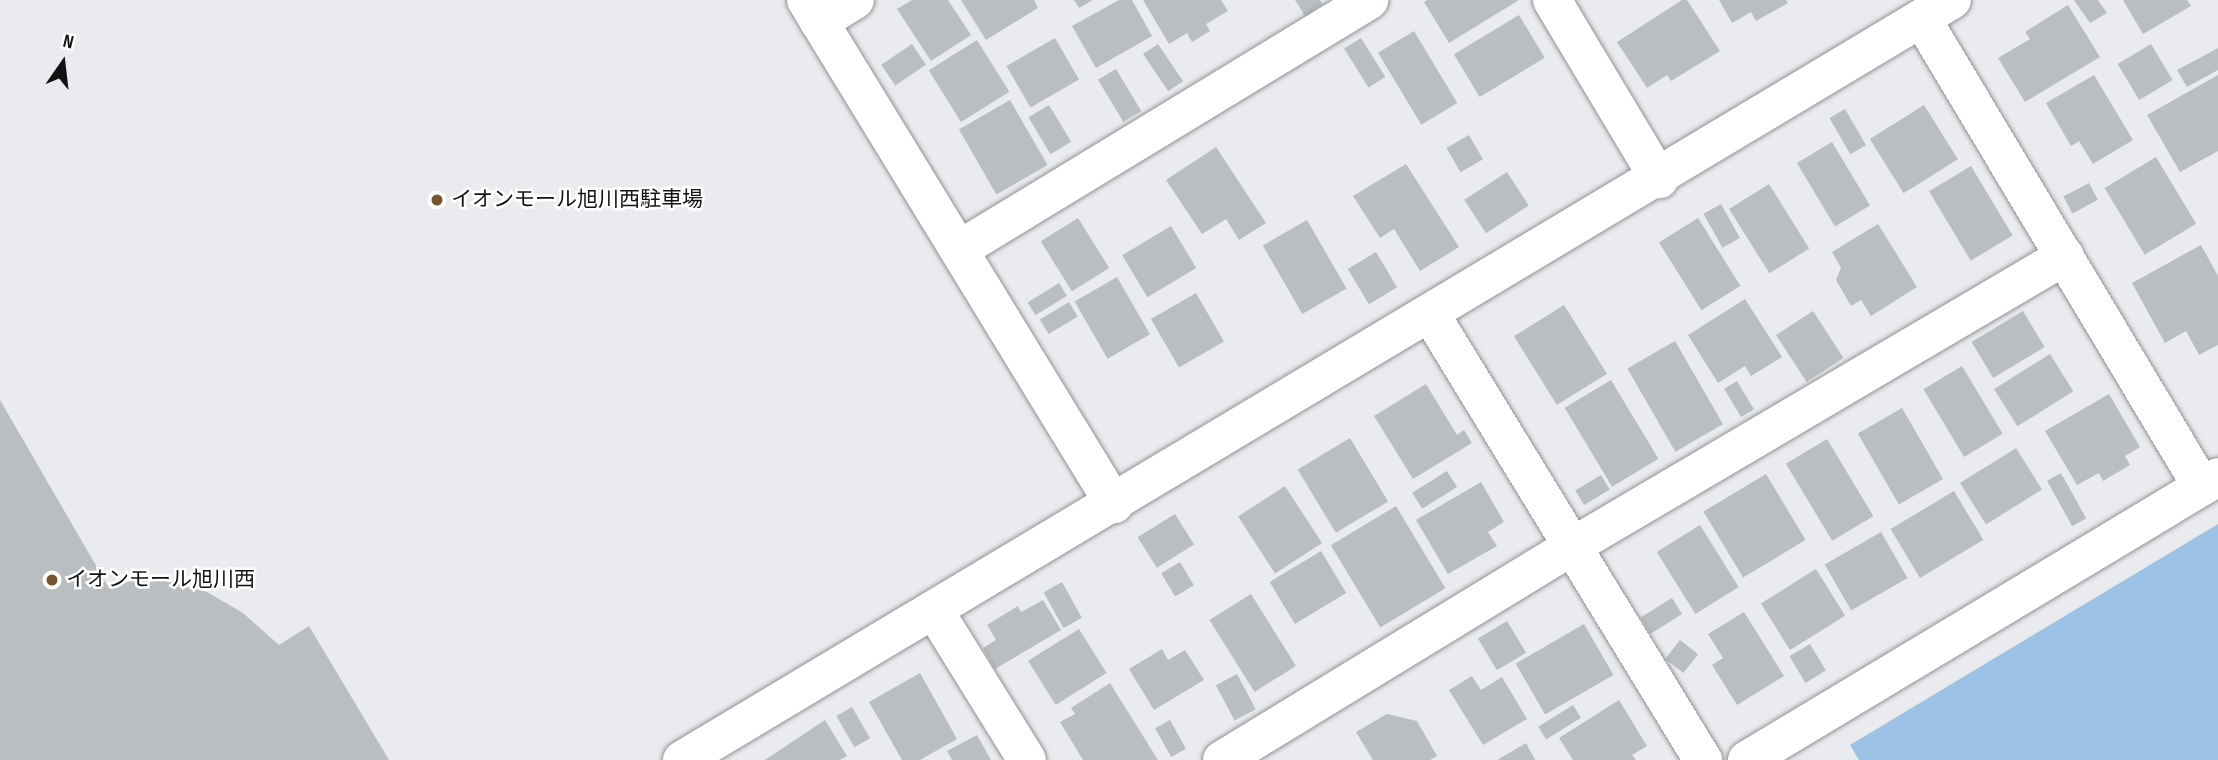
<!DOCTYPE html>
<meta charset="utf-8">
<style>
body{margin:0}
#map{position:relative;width:2218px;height:760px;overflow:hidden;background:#e9ebee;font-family:"Sofia Sans Condensed","Noto Sans JP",sans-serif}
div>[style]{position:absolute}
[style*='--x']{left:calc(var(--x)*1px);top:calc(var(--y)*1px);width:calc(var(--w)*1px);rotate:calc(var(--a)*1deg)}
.green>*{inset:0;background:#9cc3e5}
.building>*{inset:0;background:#bbbec0;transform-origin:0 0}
.roads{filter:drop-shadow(0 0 2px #909395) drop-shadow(0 0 2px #909395)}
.minor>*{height:38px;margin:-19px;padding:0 19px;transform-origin:19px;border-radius:19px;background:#fff}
.dots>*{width:19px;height:19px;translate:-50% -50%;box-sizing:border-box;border:4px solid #fff;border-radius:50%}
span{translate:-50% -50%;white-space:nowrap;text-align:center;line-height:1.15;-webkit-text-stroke:5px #fff;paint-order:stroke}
.poi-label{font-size:21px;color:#111213}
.left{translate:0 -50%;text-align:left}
.north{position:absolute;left:28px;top:28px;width:70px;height:70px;-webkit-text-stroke:5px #fff;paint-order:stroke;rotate:14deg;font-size:19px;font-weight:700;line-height:28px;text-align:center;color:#111213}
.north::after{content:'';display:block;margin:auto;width:24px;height:32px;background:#111213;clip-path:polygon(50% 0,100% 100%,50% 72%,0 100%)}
</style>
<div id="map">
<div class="green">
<div style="clip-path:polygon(2218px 524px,2218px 760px,1859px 760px,1850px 745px)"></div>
</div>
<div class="building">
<div style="clip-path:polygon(912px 0,948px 0,971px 35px,931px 61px,897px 9px)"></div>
<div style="clip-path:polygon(961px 0,1034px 0,1038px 8px,986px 40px)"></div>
<div style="clip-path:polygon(1074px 0,1093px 0,1079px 8px)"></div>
<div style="clip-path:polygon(1119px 0,1132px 0,1152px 36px,1096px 68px,1072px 26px)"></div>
<div style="clip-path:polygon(1143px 0,1221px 0,1228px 11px,1206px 24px,1210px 31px,1192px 42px,1187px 33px,1169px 44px)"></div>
<div style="clip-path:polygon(1295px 0,1320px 0,1322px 4px,1305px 16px)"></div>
<div style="clip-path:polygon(1427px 0,1519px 0,1449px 43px,1424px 2px)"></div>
<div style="clip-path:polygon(1682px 0,1687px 0,1720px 51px,1671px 81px,1667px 75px,1647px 88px,1617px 42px)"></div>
<div style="clip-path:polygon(1719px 0,1786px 0,1788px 3px,1756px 21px,1751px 12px,1732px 23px)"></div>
<div style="clip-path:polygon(2074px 0,2098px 0,2107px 13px,2090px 23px)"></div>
<div style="clip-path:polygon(2123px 0,2187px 0,2191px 6px,2143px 34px)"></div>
<div style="clip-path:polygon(2068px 5px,2100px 57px,2025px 102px,1998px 58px,2030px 39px,2025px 32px)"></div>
<div style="left:1519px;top:15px;width:50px;height:76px;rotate:59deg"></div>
<div style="left:1414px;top:31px;width:84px;height:42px;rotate:59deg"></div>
<div style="left:1055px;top:38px;width:48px;height:56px;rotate:60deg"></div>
<div style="left:1361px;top:38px;width:46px;height:20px;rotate:58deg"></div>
<div style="left:977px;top:40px;width:61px;height:57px;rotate:58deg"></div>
<div style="left:912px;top:44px;width:25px;height:37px;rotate:56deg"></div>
<div style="left:1158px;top:44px;width:45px;height:18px;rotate:56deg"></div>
<div style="left:2151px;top:44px;width:42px;height:39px;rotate:59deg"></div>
<div style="clip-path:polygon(2218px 48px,2218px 70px,2187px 87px,2177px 70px)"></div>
<div style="left:1116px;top:69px;width:49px;height:21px;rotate:59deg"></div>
<div style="clip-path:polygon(2094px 75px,2133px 140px,2093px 164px,2079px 141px,2071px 146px,2046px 103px)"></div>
<div style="clip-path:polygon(2218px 75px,2218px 151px,2180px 172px,2147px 115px)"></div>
<div style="left:1010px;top:100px;width:75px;height:59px;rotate:60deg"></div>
<div style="left:1049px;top:105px;width:43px;height:24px;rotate:59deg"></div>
<div style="left:1924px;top:105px;width:64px;height:64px;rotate:58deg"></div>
<div style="left:1845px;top:109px;width:42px;height:18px;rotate:60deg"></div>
<div style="left:1469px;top:135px;width:28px;height:26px;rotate:60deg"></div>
<div style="left:1832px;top:142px;width:74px;height:41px;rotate:59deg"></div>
<div style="clip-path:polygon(1216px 147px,1266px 223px,1239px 240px,1226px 219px,1202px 234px,1166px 180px)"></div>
<div style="left:2156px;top:157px;width:78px;height:60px;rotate:59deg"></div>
<div style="clip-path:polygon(1406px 164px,1459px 247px,1420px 271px,1394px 229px,1380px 238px,1353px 196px)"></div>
<div style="left:1971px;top:166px;width:81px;height:49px;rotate:59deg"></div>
<div style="left:1507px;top:172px;width:40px;height:51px;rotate:57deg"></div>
<div style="left:2089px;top:183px;width:19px;height:29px;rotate:62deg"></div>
<div style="left:1769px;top:184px;width:76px;height:47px;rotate:58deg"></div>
<div style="left:1721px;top:204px;width:39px;height:20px;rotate:61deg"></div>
<div style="left:1078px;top:218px;width:59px;height:44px;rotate:58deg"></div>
<div style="left:1698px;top:218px;width:80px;height:46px;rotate:58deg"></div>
<div style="left:1307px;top:220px;width:79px;height:51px;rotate:60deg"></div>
<div style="clip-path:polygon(1878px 224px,1917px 287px,1871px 316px,1861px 300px,1851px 306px,1836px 280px,1841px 268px,1832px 252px)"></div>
<div style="left:1171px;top:226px;width:49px;height:57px;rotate:59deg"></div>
<div style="clip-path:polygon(2201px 245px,2218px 276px,2218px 345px,2199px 355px,2186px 331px,2165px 343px,2132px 283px)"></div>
<div style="left:1376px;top:252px;width:41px;height:33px;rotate:59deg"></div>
<div style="left:1117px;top:277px;width:66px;height:49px;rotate:60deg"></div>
<div style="left:1059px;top:283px;width:15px;height:37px;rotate:58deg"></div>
<div style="left:1196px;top:293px;width:56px;height:52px;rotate:60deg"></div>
<div style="clip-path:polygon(1745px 299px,1782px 357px,1751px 376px,1745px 366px,1718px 383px,1688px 335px)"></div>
<div style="left:1069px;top:302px;width:17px;height:34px;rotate:59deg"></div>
<div style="left:1564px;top:305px;width:81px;height:59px;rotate:58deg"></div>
<div style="left:1813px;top:311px;width:56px;height:44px;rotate:57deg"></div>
<div style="left:2023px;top:311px;width:42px;height:60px;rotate:59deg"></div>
<div style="left:1675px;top:341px;width:96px;height:55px;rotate:60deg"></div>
<div style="left:2050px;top:354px;width:44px;height:66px;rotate:58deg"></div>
<div style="left:1962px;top:366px;width:79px;height:45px;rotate:59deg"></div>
<div style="left:1611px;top:380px;width:92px;height:54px;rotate:59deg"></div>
<div style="left:1737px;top:381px;width:33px;height:15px;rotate:59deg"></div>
<div style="clip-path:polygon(1426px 384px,1457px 435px,1464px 430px,1472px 443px,1413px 479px,1374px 416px)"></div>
<div style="clip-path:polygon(2109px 394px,2140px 447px,2125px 456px,2130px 465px,2103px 481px,2099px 473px,2077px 485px,2045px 431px)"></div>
<div style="clip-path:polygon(0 400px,109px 588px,136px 579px,166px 581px,207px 592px,243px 613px,279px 645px,309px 626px,389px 760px,0 760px)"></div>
<div style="left:1902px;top:408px;width:82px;height:51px;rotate:60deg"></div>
<div style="left:1350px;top:438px;width:74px;height:61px;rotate:59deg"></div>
<div style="left:1827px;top:439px;width:90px;height:48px;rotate:59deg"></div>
<div style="left:2016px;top:448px;width:49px;height:66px;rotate:58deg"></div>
<div style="left:1447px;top:471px;width:19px;height:41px;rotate:58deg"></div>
<div style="left:2061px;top:473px;width:52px;height:16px;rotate:61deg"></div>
<div style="left:1766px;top:474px;width:77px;height:73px;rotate:59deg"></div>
<div style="left:1601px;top:475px;width:17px;height:30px;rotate:59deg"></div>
<div style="clip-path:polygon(1481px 482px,1504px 522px,1488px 532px,1497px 546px,1448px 574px,1416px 520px)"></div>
<div style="left:1285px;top:486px;width:68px;height:56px;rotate:57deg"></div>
<div style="left:1954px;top:491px;width:57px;height:74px;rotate:59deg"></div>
<div style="left:1396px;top:506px;width:96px;height:76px;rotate:59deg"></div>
<div style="left:1175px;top:514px;width:36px;height:44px;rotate:58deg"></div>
<div style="left:1700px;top:525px;width:73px;height:51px;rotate:58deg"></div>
<div style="left:1881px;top:532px;width:53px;height:65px;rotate:60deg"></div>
<div style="left:1321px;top:551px;width:49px;height:60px;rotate:59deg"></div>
<div style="left:1180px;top:562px;width:27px;height:22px;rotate:59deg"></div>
<div style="left:1816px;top:569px;width:55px;height:65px;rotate:58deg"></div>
<div style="left:1062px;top:582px;width:41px;height:21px;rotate:61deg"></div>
<div style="left:1251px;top:594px;width:85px;height:49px;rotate:58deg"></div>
<div style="left:1672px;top:598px;width:19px;height:37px;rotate:58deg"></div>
<div style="clip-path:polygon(1043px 600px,1061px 630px,995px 669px,983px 648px,996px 640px,987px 625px,1018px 606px,1021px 612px)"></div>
<div style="clip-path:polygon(1744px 612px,1784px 676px,1737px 705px,1712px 665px,1723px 658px,1708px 634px)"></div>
<div style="left:1507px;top:621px;width:37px;height:34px;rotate:59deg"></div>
<div style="left:1584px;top:624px;width:59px;height:79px;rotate:60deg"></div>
<div style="left:1079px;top:629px;width:52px;height:60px;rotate:58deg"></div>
<div style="left:1680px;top:640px;width:23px;height:24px;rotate:38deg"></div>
<div style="left:1810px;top:644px;width:31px;height:24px;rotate:59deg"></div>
<div style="clip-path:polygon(1162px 649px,1168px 660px,1185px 650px,1204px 680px,1154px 710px,1129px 669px)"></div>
<div style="clip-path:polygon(920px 673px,957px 739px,920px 760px,902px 760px,869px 702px)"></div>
<div style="left:1237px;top:674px;width:40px;height:24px;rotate:62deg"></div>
<div style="clip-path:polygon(1472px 676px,1481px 690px,1502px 677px,1527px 719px,1483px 745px,1449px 690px)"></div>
<div style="clip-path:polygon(1110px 683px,1158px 760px,1083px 760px,1060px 722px,1075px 714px,1071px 708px)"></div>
<div style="clip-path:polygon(1619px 700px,1647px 746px,1632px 755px,1636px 760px,1573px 760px,1559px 738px)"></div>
<div style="left:1573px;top:705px;width:15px;height:41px;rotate:58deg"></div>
<div style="left:852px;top:707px;width:36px;height:18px;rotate:60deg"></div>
<div style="clip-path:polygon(1387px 714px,1417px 721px,1437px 756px,1430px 760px,1373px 760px,1356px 732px)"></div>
<div style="clip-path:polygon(825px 720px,847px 756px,840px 760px,765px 760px)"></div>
<div style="left:1170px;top:720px;width:33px;height:17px;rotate:61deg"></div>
<div style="clip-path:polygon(977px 735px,991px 760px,952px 760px,947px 751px)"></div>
<div style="clip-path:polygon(1526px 743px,1535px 760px,1497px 760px)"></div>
</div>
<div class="roads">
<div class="minor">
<div style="--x:806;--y:0;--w:591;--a:58.57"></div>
<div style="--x:1552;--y:0;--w:209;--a:59.1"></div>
<div style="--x:1922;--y:19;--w:545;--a:59.11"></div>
<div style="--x:819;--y:22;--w:42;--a:-31.4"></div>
<div style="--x:960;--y:249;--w:479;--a:-31.3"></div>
<div style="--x:1431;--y:315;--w:522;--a:58.57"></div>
<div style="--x:934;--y:610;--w:176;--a:58.2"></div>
<div style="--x:682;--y:760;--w:1480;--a:-30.9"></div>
<div style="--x:1222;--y:760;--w:411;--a:-31.4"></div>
<div style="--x:1573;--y:546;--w:571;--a:-30.52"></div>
<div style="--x:1747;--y:760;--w:549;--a:-31"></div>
</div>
</div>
<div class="dots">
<div style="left:437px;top:200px;background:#78542e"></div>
<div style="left:52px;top:580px;background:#78542e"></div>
</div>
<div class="poi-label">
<span class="left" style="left:451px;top:200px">イオンモール旭川西駐車場</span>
<span class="left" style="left:66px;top:580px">イオンモール旭川西</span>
</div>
<div class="north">N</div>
</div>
